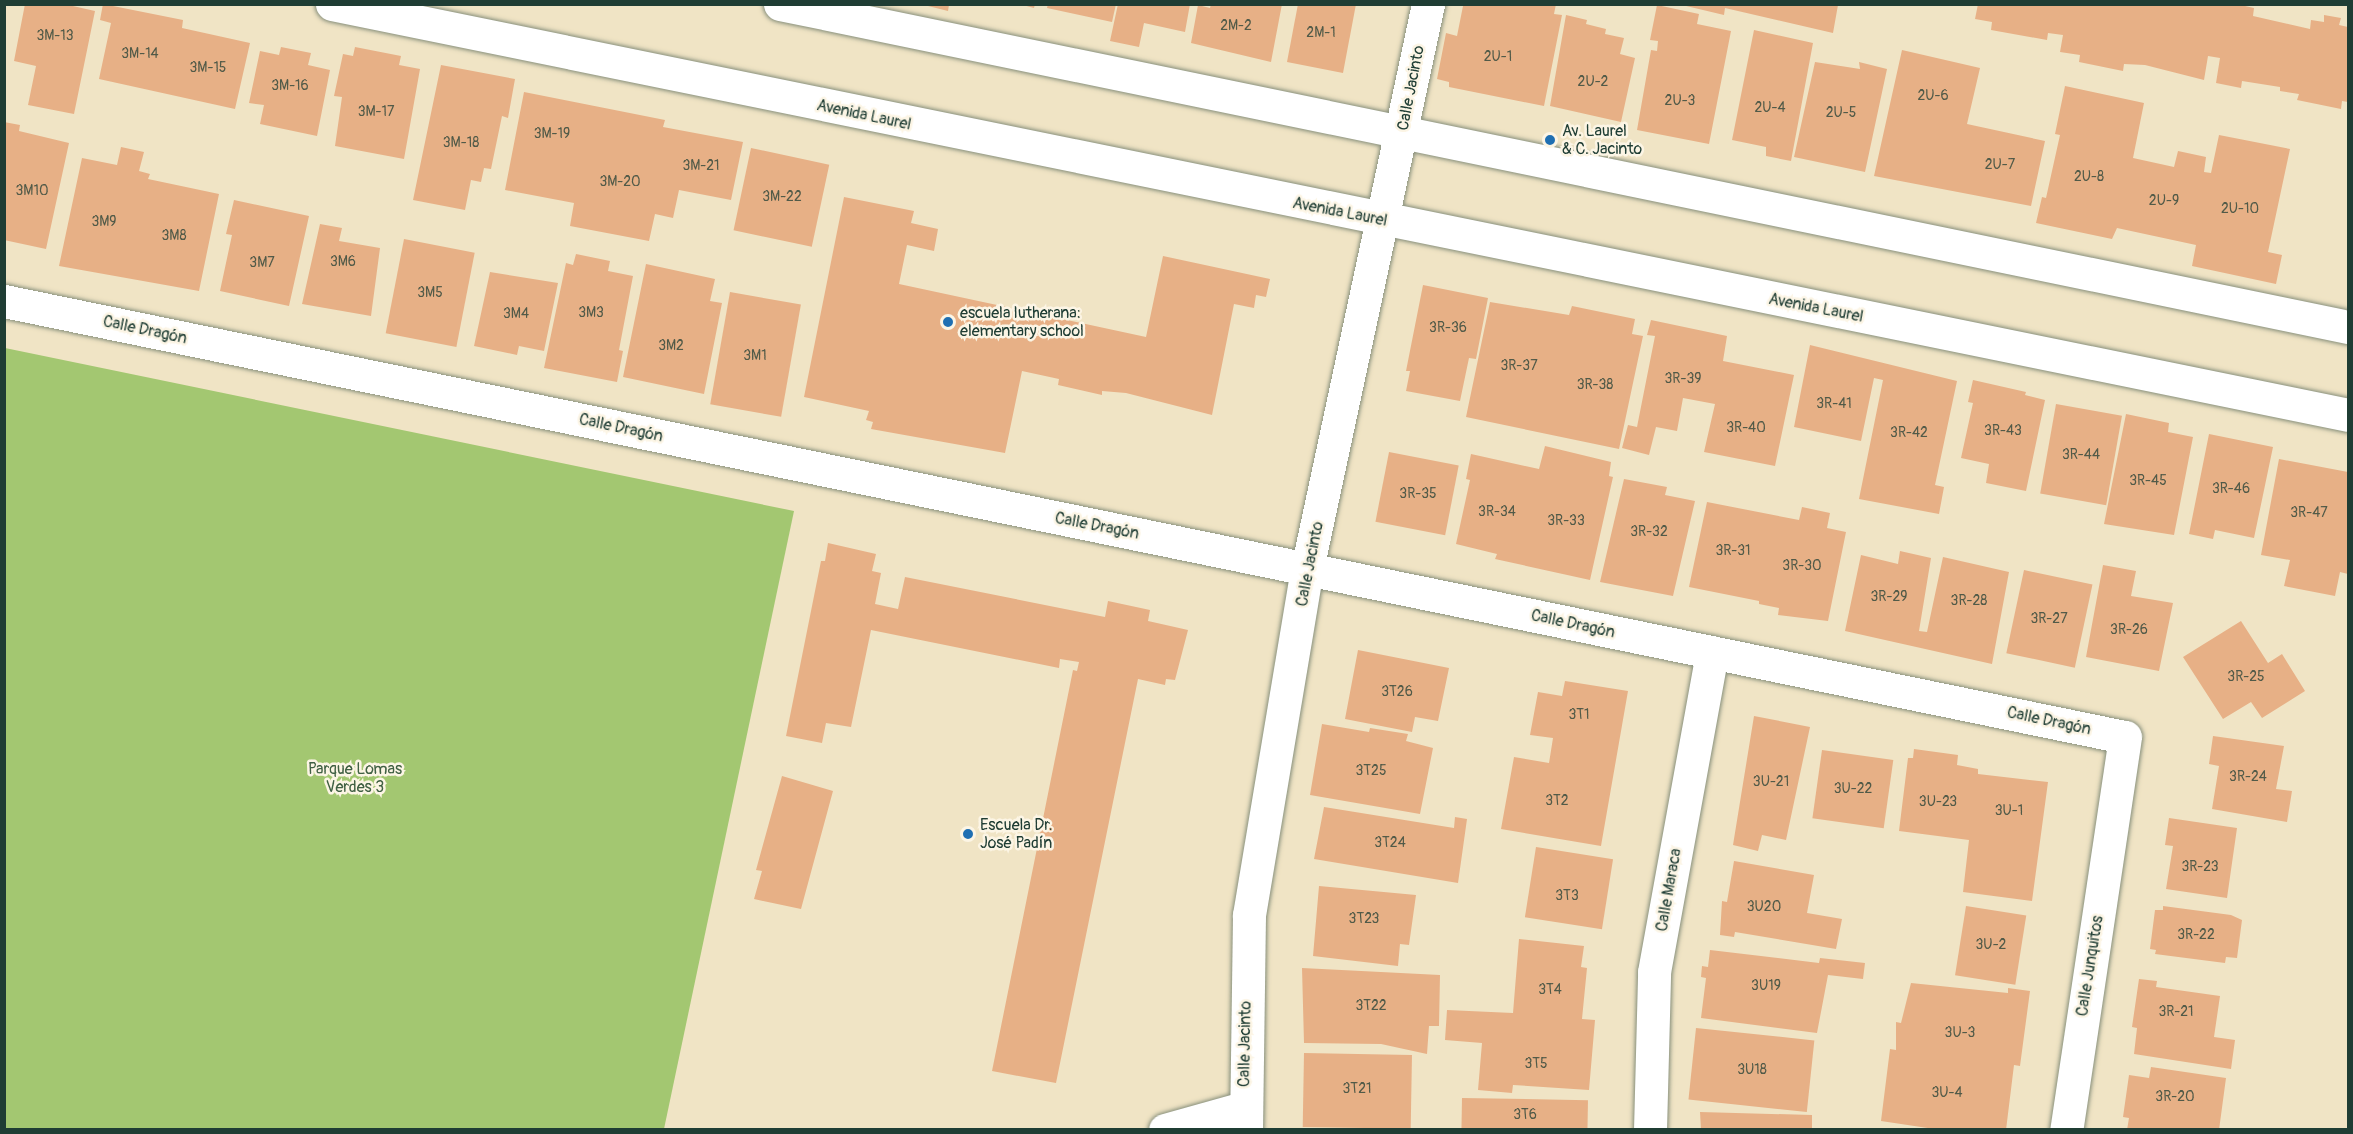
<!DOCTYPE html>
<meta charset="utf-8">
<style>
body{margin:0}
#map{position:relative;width:2353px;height:1134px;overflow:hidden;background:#f0e4c5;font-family:Pangolin,sans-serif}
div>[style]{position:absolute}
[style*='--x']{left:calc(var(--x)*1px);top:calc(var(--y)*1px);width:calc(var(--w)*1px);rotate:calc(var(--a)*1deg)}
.green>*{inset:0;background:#a3c771}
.building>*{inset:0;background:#e7b086;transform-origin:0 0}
.roads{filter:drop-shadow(0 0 2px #88907c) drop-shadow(0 0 2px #88907c)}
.street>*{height:33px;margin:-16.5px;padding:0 16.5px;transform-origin:16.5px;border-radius:16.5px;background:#fff}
.secondary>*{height:33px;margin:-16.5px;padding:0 16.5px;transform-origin:16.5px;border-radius:16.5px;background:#fff}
.dots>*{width:16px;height:16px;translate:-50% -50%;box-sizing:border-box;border:3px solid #fcf5e5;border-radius:50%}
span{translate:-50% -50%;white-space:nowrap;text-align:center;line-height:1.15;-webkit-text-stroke:5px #fcf5e5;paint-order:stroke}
.number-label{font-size:14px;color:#515a48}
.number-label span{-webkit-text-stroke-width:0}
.street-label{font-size:16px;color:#1f3d34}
.poi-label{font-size:16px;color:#1f3d34}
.left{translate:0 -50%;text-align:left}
.park-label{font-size:16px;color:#406043}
.frame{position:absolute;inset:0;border:6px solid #1f3d34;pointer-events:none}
</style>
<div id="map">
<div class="green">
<div style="clip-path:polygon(5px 348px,794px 511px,664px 1129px,5px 1129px)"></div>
</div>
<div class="building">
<div style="clip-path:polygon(25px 4px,64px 4px,95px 11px,74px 114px,28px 105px,36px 66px,14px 61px)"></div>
<div style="clip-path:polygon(103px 4px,183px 20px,182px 28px,250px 43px,235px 109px,99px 79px,111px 23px,100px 20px)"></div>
<div style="clip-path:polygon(1019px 4px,1035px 4px,1034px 8px)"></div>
<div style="clip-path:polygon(1048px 4px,1116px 4px,1112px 22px,1047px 8px)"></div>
<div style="clip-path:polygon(1118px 4px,1190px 4px,1185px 32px,1144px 23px,1139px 47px,1110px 41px)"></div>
<div style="clip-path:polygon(1211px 4px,1282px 4px,1271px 62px,1191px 43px,1198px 5px,1210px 8px)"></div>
<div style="clip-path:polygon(1298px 4px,1356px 4px,1343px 73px,1287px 62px)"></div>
<div style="clip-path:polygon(1470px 4px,1556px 4px,1554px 14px,1562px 15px,1544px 106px,1449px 87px,1449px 82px,1437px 79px,1446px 33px,1457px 36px,1463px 6px)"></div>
<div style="clip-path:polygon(1978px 4px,2236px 4px,2254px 8px,2253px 16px,2310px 29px,2311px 20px,2324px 22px,2324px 15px,2341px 18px,2339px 25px,2348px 27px,2348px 102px,2342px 101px,2341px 109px,2297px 100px,2299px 94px,2280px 91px,2280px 87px,2242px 81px,2241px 88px,2216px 83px,2220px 58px,2208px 56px,2204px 80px,2145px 65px,2124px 64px,2123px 71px,2079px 62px,2080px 55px,2060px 52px,2063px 35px,2048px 33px,2047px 40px,1991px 30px,1992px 22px,1975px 19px)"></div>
<div style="clip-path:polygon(924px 5px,949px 5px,948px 11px)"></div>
<div style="clip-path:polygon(1657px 5px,1699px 14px,1697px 24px,1731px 31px,1709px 144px,1637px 130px,1651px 50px,1657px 51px,1658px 41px,1650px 40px)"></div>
<div style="clip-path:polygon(1682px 5px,1838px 5px,1833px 33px,1725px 8px,1724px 15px)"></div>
<div style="clip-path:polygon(1566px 15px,1587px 20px,1586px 24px,1606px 29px,1605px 34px,1624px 38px,1620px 54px,1635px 58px,1621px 122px,1550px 106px)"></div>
<div style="clip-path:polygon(1754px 30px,1813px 43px,1791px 161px,1766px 156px,1766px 147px,1732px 140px)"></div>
<div style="clip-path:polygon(281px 47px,311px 53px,308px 65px,330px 70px,317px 136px,260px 124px,264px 105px,249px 103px,260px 51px,279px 55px)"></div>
<div style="clip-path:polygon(355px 47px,401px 56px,399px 65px,420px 69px,404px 159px,335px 146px,342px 97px,334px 96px,343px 54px,353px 56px)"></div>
<div style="clip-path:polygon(1902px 50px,1980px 68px,1967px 124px,2045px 141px,2031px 206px,1874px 176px)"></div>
<div style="clip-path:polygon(1815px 62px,1860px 69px,1859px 62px,1887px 69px,1865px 172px,1794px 157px)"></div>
<div style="clip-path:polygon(441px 65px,515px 79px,508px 118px,502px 116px,491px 169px,484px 168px,481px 182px,471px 180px,465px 210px,413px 200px)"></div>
<div style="clip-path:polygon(2065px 86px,2144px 103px,2133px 158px,2174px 167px,2178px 151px,2206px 157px,2204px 172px,2211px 173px,2219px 135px,2290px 149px,2268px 252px,2282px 255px,2276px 284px,2192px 266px,2196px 245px,2117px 228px,2112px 239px,2036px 223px,2042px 197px,2046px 198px,2060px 135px,2055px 134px)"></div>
<div style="clip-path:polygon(524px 92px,665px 120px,663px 127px,743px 142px,731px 200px,679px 190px,673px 218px,655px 214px,649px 241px,570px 226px,574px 203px,505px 190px)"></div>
<div style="clip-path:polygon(4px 122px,20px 125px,19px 131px,69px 143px,46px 249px,4px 240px)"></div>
<div style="clip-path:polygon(121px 147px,144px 152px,139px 171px,150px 174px,148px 179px,219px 194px,199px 291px,59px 266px,82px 158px,117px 165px)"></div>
<div style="left:751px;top:148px;width:80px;height:84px;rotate:12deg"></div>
<div style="clip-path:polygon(844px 197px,914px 211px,911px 223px,938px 229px,934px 251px,907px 245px,899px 284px,1146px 337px,1163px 256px,1270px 279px,1266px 297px,1256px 295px,1254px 308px,1234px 304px,1212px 415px,1126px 393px,1102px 391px,1102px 395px,1058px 385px,1059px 379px,1022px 371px,1005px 453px,871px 429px,873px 422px,866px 420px,869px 411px,804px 397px)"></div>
<div style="clip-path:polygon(234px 200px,309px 216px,289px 306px,220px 291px,232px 235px,226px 234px)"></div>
<div style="clip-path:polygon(320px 224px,342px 228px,339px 241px,380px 248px,371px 316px,302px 304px)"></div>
<div style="left:404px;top:239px;width:72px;height:96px;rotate:11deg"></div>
<div style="clip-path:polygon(576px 254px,610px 261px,608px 271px,633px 276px,619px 350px,623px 351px,617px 382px,544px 368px,566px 263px,573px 265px)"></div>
<div style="clip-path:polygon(646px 264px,715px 279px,710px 301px,722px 303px,704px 394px,623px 377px)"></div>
<div style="clip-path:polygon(490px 272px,558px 283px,544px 351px,519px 346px,517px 355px,474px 346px)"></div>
<div style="clip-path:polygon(1423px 285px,1488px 298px,1476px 359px,1469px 358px,1460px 401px,1406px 391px,1410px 371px,1406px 371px)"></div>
<div style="left:730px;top:292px;width:72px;height:114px;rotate:10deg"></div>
<div style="clip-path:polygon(1490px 302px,1569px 315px,1572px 306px,1635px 319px,1632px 334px,1643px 336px,1619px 449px,1466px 417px)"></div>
<div style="clip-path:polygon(1651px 320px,1727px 336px,1723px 361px,1794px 375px,1775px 466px,1704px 452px,1715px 404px,1683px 398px,1677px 431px,1656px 427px,1649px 455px,1622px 448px,1628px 425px,1637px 427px,1655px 336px,1647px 335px)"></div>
<div style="clip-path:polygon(1810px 345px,1957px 381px,1935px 485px,1944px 487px,1939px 514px,1859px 499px,1883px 380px,1874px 378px,1861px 441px,1794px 427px)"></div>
<div style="clip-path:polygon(1973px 380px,2026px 392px,2025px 395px,2045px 400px,2026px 491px,1986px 483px,1989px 464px,1961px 458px,1973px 403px,1968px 402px)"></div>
<div style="left:2056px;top:404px;width:67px;height:91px;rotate:10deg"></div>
<div style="clip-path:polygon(2126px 414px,2169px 423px,2168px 432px,2193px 437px,2174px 535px,2104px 524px)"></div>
<div style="clip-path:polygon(2209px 434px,2273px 447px,2254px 538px,2215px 530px,2213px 539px,2189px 534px)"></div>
<div style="clip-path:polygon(1545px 446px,1611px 462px,1609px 476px,1613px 477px,1590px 580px,1495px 559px,1497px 554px,1456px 544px,1470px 480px,1466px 479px,1471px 454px,1539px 469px)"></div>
<div style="left:1389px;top:452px;width:71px;height:71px;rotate:11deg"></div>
<div style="clip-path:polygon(2279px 459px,2348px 472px,2348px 574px,2340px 572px,2335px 596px,2284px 586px,2290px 560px,2261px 555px)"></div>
<div style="clip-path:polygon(1624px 479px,1667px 487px,1665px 495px,1695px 501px,1673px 596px,1600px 582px)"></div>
<div style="clip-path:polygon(1707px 502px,1799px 520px,1802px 507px,1830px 513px,1827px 528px,1846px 532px,1828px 621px,1778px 615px,1779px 608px,1759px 604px,1759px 601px,1689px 587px)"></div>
<div style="clip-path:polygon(828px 543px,876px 554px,872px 571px,881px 573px,875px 604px,898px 609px,905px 577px,1105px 617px,1108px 601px,1150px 610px,1148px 621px,1188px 630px,1175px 680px,1166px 679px,1165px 685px,1138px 679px,1056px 1083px,992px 1071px,1073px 670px,1077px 671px,1079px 662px,1060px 659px,1059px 668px,871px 630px,851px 727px,826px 723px,822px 743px,786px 736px,821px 561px,825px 561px)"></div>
<div style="clip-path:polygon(1900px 551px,1931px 558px,1919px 631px,1927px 632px,1943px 557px,2009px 572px,1992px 664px,1845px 631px,1861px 555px,1898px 564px)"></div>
<div style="clip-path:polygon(2103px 565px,2136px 571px,2131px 596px,2173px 603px,2159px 671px,2086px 657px)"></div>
<div style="left:2024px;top:570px;width:70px;height:85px;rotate:12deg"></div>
<div style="clip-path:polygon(2241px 621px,2268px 663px,2282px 654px,2305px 691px,2262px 718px,2251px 702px,2223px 719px,2183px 657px)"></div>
<div style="clip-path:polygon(1358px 650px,1449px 668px,1438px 721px,1415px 717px,1412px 732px,1345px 719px)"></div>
<div style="clip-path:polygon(1565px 681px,1628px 691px,1601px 846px,1501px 829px,1514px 757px,1549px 763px,1553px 738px,1530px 735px,1538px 692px,1562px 696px)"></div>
<div style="clip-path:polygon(1754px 716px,1810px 727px,1786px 840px,1762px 835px,1758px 851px,1733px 845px)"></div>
<div style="clip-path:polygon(1322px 724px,1369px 732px,1370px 728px,1408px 734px,1406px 741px,1433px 748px,1420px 814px,1310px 795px)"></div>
<div style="clip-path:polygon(2213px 736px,2284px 746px,2276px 789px,2292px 791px,2287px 822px,2212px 809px,2219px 766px,2209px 764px)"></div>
<div style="clip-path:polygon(1914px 749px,1958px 755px,1957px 765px,1978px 769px,1978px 774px,2048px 782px,2032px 901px,1963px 892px,1969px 840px,1899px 831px,1908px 758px,1913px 758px)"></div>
<div style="left:1822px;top:750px;width:72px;height:69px;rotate:8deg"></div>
<div style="clip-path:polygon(782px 776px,833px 791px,801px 909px,754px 899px,762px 871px,756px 870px)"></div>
<div style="clip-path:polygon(1324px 807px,1454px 828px,1455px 817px,1467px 819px,1458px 883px,1314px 859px)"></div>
<div style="clip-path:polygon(2169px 818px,2237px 828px,2227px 898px,2166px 889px,2173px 846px,2165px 845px)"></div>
<div style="left:1536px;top:847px;width:78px;height:71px;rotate:9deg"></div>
<div style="clip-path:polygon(1734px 861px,1814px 875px,1807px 913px,1842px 919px,1836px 949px,1735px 932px,1734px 937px,1720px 935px,1722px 901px,1727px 902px)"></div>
<div style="clip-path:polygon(1319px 886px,1416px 895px,1409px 945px,1400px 944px,1398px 966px,1313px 956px)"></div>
<div style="left:1966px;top:906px;width:61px;height:70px;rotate:9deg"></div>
<div style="clip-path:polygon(2163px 906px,2231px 915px,2242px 920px,2237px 958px,2226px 957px,2225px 963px,2155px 954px,2156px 950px,2150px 949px,2155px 910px,2163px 910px)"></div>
<div style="clip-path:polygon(1519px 939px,1584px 946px,1581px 967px,1587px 968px,1582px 1019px,1595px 1020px,1589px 1090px,1513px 1085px,1512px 1093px,1478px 1090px,1482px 1043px,1445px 1040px,1447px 1010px,1513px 1013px)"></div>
<div style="clip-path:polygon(1710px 950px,1819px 963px,1820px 958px,1865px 963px,1863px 979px,1828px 975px,1817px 1033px,1701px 1018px,1706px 978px,1701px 977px,1702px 966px,1708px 967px)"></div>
<div style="clip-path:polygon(1302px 968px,1440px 975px,1439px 1026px,1429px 1026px,1427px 1054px,1381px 1044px,1304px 1043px)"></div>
<div style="clip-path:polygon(2139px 979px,2157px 981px,2156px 987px,2220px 996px,2214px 1037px,2235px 1040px,2231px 1069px,2134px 1054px,2137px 1028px,2132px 1027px)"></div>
<div style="clip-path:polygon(1911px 983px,2008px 993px,2008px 988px,2030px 991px,2020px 1066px,2014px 1065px,2006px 1130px,1941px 1130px,1881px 1121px,1890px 1049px,1896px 1050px,1896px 1022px,1901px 1023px)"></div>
<div style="left:1696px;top:1028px;width:119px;height:72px;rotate:6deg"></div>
<div style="left:1304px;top:1053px;width:108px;height:74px;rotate:1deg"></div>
<div style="clip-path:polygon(2151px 1067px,2226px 1078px,2219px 1130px,2127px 1130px,2129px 1118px,2123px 1117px,2129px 1075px,2149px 1078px)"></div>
<div style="left:1462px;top:1098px;width:126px;height:32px;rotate:1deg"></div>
<div style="clip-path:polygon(1700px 1112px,1812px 1115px,1812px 1130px,1701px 1130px)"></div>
</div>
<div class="roads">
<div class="street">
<div style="--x:4;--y:301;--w:2165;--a:11.62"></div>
<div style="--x:2125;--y:737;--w:397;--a:98.5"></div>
<div style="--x:1165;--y:1130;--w:82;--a:-15.6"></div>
<div style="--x:1246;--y:1130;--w:215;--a:-89.2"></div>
<div style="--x:1249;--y:915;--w:351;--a:-80.5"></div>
<div style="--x:1307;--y:569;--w:578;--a:-77.91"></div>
<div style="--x:1650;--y:1130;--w:158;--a:-88.5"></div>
<div style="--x:1654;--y:972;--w:325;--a:-79.7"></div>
</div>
<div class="secondary">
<div style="--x:332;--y:4;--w:2057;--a:11.52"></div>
<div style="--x:780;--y:4;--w:1601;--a:11.64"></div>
</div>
</div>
<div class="dots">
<div style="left:1550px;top:140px;background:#1f6fb2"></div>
<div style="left:948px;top:322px;background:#1f6fb2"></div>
<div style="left:968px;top:834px;background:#1f6fb2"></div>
</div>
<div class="number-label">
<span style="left:1236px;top:26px">2M-2</span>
<span style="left:1321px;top:33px">2M-1</span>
<span style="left:55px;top:36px">3M-13</span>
<span style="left:140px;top:54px">3M-14</span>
<span style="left:1498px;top:57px">2U-1</span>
<span style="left:208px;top:68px">3M-15</span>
<span style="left:1593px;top:82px">2U-2</span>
<span style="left:290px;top:86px">3M-16</span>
<span style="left:1933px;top:96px">2U-6</span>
<span style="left:1680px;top:101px">2U-3</span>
<span style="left:1770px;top:108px">2U-4</span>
<span style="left:376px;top:112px">3M-17</span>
<span style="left:1841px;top:113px">2U-5</span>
<span style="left:552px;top:134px">3M-19</span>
<span style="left:461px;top:143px">3M-18</span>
<span style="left:2000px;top:165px">2U-7</span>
<span style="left:701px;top:166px">3M-21</span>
<span style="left:2089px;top:177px">2U-8</span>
<span style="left:620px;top:182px">3M-20</span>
<span style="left:32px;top:191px">3M10</span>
<span style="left:782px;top:197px">3M-22</span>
<span style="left:2164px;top:201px">2U-9</span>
<span style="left:2240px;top:209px">2U-10</span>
<span style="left:104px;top:222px">3M9</span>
<span style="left:174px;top:236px">3M8</span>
<span style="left:343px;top:262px">3M6</span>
<span style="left:262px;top:263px">3M7</span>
<span style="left:430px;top:293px">3M5</span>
<span style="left:591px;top:313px">3M3</span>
<span style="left:516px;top:314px">3M4</span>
<span style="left:1448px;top:328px">3R-36</span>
<span style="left:671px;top:346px">3M2</span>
<span style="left:755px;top:356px">3M1</span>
<span style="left:1519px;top:366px">3R-37</span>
<span style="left:1683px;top:379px">3R-39</span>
<span style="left:1595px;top:385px">3R-38</span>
<span style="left:1834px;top:404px">3R-41</span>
<span style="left:1746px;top:428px">3R-40</span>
<span style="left:2003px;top:431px">3R-43</span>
<span style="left:1909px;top:433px">3R-42</span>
<span style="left:2081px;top:455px">3R-44</span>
<span style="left:2148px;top:481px">3R-45</span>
<span style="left:2231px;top:489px">3R-46</span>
<span style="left:1418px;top:494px">3R-35</span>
<span style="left:1497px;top:512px">3R-34</span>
<span style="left:2309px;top:513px">3R-47</span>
<span style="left:1566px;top:521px">3R-33</span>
<span style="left:1649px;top:532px">3R-32</span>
<span style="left:1733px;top:551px">3R-31</span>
<span style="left:1802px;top:566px">3R-30</span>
<span style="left:1889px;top:597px">3R-29</span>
<span style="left:1969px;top:601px">3R-28</span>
<span style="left:2049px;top:619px">3R-27</span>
<span style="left:2129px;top:630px">3R-26</span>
<span style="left:2246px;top:677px">3R-25</span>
<span style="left:1397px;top:692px">3T26</span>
<span style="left:1579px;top:715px">3T1</span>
<span style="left:1371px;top:771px">3T25</span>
<span style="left:2248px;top:777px">3R-24</span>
<span style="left:1771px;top:782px">3U-21</span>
<span style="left:1853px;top:789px">3U-22</span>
<span style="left:1557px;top:801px">3T2</span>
<span style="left:1938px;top:802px">3U-23</span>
<span style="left:2009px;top:811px">3U-1</span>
<span style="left:1390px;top:843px">3T24</span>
<span style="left:2200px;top:867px">3R-23</span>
<span style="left:1567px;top:896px">3T3</span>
<span style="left:1764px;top:907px">3U20</span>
<span style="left:1364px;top:919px">3T23</span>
<span style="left:2196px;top:935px">3R-22</span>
<span style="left:1991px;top:945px">3U-2</span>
<span style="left:1766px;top:986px">3U19</span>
<span style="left:1550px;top:990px">3T4</span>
<span style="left:1371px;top:1006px">3T22</span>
<span style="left:2176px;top:1012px">3R-21</span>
<span style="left:1960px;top:1033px">3U-3</span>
<span style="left:1536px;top:1064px">3T5</span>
<span style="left:1752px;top:1070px">3U18</span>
<span style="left:1357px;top:1089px">3T21</span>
<span style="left:1947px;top:1093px">3U-4</span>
<span style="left:2175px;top:1097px">3R-20</span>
<span style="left:1525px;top:1115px">3T6</span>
</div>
<div class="street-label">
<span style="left:1411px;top:88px;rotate:-79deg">Calle Jacinto</span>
<span style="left:864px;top:115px;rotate:12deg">Avenida Laurel</span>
<span style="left:1340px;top:212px;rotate:11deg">Avenida Laurel</span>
<span style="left:1816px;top:308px;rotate:11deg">Avenida Laurel</span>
<span style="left:145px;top:330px;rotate:12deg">Calle Dragón</span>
<span style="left:621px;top:428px;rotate:12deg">Calle Dragón</span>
<span style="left:1097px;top:526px;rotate:11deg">Calle Dragón</span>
<span style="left:1310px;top:564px;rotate:-79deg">Calle Jacinto</span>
<span style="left:1573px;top:624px;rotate:12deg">Calle Dragón</span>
<span style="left:2049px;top:721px;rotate:12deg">Calle Dragón</span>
<span style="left:1669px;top:890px;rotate:-80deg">Calle Maraca</span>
<span style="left:2090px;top:966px;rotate:-81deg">Calle Junquitos</span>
<span style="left:1245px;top:1044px;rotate:-89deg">Calle Jacinto</span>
</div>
<div class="poi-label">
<span class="left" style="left:1562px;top:140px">Av. Laurel<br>&amp; C. Jacinto</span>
<span class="left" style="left:960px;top:322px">escuela lutherana:<br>elementary school</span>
<span class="left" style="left:980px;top:834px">Escuela Dr.<br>José Padín</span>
</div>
<div class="park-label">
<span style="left:355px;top:778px">Parque Lomas<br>Verdes 3</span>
</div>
<div class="frame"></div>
</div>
